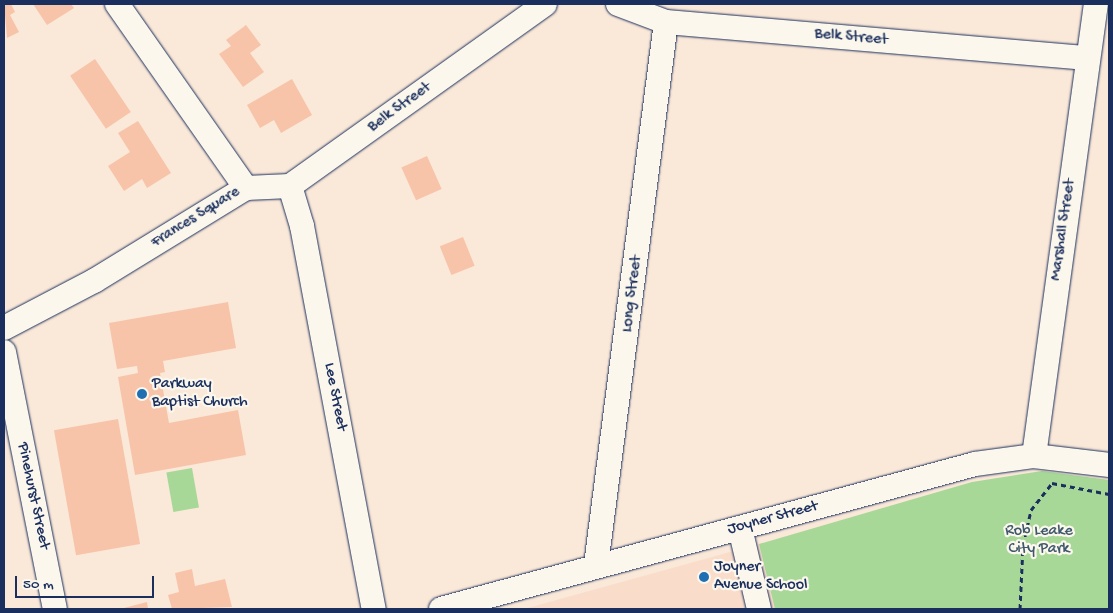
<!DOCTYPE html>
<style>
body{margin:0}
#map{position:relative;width:1113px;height:613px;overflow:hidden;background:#fae8d8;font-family:"Gochi Hand",sans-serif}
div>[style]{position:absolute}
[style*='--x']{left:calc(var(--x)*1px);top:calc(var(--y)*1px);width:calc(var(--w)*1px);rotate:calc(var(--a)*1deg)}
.built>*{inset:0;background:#f9ddca}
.green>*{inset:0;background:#a7d898;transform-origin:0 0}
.building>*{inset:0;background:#f8c4a9;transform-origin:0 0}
.path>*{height:3px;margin-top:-1.5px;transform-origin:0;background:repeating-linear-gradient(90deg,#1b2f5e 0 5px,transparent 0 9px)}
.roads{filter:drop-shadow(0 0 1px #1b2f5e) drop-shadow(0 0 1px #1b2f5e)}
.minor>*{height:24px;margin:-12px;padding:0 12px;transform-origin:12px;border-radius:12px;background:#fbf7ec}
.dots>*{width:14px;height:14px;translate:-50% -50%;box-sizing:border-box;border:2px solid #fbf7ec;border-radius:50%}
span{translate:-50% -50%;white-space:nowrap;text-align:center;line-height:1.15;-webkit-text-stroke:4.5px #fbf7ec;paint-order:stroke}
.street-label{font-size:16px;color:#1b2f5e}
.poi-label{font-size:16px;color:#1b2f5e}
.left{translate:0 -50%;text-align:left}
.park-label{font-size:16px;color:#3e596c}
.frame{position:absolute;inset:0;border:5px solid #1b2f5e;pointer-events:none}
.scale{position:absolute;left:15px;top:576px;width:139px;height:22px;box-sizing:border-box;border:2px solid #1b2f5e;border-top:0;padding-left:6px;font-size:15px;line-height:18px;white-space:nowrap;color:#1b2f5e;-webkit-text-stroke:4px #fbf7ec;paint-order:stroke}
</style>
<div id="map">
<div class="built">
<div style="clip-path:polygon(759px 544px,775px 609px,524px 609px)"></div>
</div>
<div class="green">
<div style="left:192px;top:468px;width:40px;height:26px;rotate:80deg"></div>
<div style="clip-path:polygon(1042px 471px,1109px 480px,1109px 609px,775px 609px,759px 544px,972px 482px)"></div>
</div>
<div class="building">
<div style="clip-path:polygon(4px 4px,11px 4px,15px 12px,10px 15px,19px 32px,7px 38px)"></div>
<div style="clip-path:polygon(33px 4px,71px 4px,74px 8px,47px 25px)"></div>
<div style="clip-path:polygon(246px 25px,261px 45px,250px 53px,264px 72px,243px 87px,219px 54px,231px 46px,226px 40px)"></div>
<div style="left:95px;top:59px;width:64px;height:30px;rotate:56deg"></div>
<div style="clip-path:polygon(292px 79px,312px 115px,281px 133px,274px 120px,260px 128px,247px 105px)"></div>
<div style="clip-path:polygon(138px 121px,171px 173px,147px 188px,142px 179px,124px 191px,108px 166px,130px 152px,118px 133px)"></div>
<div style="left:427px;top:156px;width:36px;height:28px;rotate:66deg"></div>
<div style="left:463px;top:237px;width:31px;height:25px;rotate:68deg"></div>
<div style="clip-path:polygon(228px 302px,236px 348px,163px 361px,165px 372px,160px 373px,169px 423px,238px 410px,246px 455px,135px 475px,118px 377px,138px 373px,137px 366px,117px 369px,109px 323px)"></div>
<div style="left:118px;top:419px;width:127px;height:65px;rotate:80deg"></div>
<div style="clip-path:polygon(192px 569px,195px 586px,225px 579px,232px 607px,172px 609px,168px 595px,179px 592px,175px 573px)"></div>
<div style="clip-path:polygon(147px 602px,148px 609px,120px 609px)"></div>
</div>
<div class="path">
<div style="--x:1020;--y:609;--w:64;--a:-87.3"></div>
<div style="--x:1023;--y:545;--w:36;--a:-77"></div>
<div style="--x:1031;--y:510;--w:34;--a:-52"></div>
<div style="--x:1052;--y:483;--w:58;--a:10.9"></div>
</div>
<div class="roads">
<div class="minor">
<div style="--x:117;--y:4;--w:225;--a:55"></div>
<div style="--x:618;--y:4;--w:51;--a:20.6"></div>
<div style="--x:666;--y:22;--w:423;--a:4.9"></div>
<div style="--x:290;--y:186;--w:42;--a:73.3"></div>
<div style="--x:302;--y:226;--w:390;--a:79.4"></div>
<div style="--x:4;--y:328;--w:102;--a:-27.6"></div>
<div style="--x:94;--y:281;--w:178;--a:-31.5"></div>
<div style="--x:246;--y:188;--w:44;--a:-2.6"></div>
<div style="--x:290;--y:186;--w:313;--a:-35.5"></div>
<div style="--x:4;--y:352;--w:262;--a:78.8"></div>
<div style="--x:1034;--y:456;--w:456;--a:-82.2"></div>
<div style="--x:740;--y:528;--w:83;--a:76.8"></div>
<div style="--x:596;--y:565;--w:547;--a:-82.65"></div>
<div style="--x:441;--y:609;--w:553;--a:-15.19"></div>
<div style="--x:975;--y:464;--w:60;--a:-7.7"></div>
<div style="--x:1034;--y:456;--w:76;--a:6.8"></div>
</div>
</div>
<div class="dots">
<div style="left:142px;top:394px;background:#1f6fb2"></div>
<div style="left:704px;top:577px;background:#1f6fb2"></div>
</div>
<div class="street-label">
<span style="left:851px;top:38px;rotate:5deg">Belk Street</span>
<span style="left:400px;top:108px;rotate:-36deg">Belk Street</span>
<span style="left:196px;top:218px;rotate:-32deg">Frances Square</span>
<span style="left:1064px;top:230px;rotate:-82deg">Marshall Street</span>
<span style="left:633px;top:294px;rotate:-83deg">Long Street</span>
<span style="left:334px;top:397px;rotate:79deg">Lee Street</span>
<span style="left:32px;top:496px;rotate:78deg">Pinehurst Street</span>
<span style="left:773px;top:519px;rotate:-15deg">Joyner Street</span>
</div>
<div class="poi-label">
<span class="left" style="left:152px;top:394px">Parkway<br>Baptist Church</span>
<span class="left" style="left:714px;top:577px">Joyner<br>Avenue School</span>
</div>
<div class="park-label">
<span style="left:1039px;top:541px">Rob Leake<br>City Park</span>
</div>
<div class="frame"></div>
<div class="scale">50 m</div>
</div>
